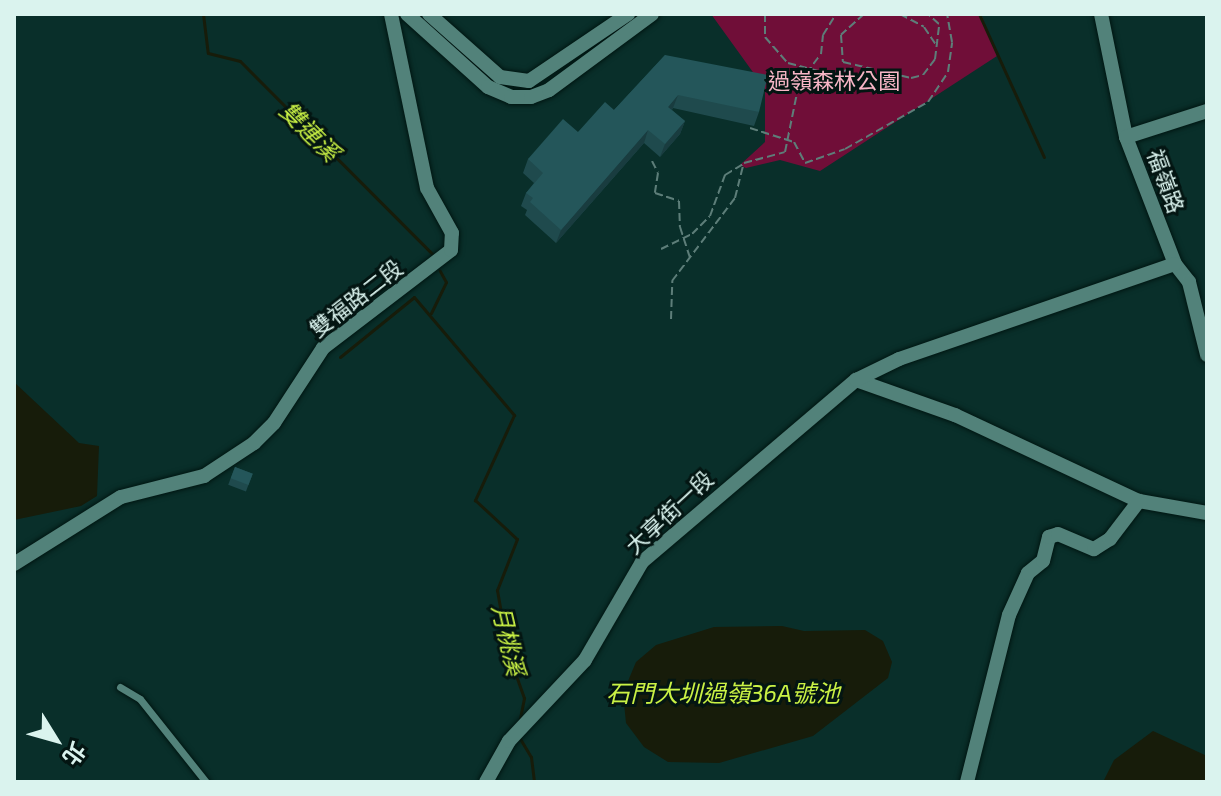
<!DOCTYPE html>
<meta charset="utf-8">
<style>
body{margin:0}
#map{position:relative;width:1221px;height:796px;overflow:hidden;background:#092f2a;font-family:"Exo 2","Noto Sans TC",sans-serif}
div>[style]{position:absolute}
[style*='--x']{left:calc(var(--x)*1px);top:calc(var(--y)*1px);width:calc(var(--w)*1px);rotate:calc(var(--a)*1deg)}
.green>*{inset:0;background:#700e38}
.water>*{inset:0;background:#171c0a}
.stream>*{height:3px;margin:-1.5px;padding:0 1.5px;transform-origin:1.5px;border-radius:1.5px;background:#171c0a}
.path>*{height:2px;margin-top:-1px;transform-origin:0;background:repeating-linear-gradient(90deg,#5d7e79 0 8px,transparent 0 12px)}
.roads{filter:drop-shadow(0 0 2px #001612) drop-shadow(0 0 2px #001612)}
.lane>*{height:7px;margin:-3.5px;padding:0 3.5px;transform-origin:3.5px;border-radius:3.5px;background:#52827a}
.street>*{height:14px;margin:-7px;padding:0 7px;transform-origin:7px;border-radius:7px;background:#52827a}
.wall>*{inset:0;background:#1f4a4d;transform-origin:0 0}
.shaded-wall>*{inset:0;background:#193c3f}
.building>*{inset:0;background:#24565a;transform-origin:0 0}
span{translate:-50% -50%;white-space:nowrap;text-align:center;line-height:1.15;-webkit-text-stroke:6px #031512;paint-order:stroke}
.park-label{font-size:22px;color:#f7b6c6}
.street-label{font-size:22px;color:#daf3ee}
.water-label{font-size:24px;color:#caf245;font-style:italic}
.frame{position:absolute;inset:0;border:16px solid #daf3ee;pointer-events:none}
.north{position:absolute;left:16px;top:700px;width:80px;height:80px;-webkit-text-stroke:6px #031512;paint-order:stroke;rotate:127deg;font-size:22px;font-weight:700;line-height:32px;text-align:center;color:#daf3ee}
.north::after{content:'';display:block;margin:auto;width:28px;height:36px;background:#daf3ee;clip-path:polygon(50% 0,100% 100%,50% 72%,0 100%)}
</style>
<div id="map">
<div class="green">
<div style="clip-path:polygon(711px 14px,981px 14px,997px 56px,820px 171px,780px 160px,746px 168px,740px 165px,765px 142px,765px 89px)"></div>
</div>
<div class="water">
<div style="clip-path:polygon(14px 382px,79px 443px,99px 446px,97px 496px,81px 506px,14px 520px)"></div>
<div style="clip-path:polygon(782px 626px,804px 631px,865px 630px,883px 641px,892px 662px,888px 678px,813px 736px,719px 763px,668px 762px,644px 747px,626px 723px,623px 693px,636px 662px,656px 645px,714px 627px)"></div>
<div style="clip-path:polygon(1153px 731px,1207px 756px,1207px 782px,1103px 782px,1114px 760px)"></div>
</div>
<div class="stream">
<div style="--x:203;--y:14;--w:39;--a:83"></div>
<div style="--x:208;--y:53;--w:33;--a:14"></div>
<div style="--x:240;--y:61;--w:272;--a:45.1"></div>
<div style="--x:979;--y:14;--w:157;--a:65.6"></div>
<div style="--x:431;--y:313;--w:34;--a:-64"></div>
<div style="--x:446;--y:282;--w:13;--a:-119"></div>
<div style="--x:340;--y:357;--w:95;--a:-39"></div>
<div style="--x:414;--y:297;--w:155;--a:49.7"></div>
<div style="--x:514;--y:415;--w:94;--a:114.6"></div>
<div style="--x:475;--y:500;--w:57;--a:42.9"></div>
<div style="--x:517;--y:539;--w:55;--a:111.4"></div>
<div style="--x:497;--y:590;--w:64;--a:80.1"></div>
<div style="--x:508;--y:653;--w:48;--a:70.4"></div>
<div style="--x:524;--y:698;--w:25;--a:101"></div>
<div style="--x:519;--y:737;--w:23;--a:59"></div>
<div style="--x:531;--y:757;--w:25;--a:83"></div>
</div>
<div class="path">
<div style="--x:765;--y:14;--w:23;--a:90"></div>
<div style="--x:765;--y:37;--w:35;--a:49"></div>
<div style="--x:788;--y:63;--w:47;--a:14.9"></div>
<div style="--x:833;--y:75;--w:20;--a:-20"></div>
<div style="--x:864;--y:14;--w:31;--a:138"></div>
<div style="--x:841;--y:35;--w:27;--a:86"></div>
<div style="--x:843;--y:62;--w:70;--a:13.2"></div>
<div style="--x:911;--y:78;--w:12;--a:-14"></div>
<div style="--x:923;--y:75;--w:20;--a:-53"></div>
<div style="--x:935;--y:59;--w:35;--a:-83"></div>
<div style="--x:939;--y:24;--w:15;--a:-138"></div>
<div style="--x:900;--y:14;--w:27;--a:28"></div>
<div style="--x:924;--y:27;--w:22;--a:56"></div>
<div style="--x:750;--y:128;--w:46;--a:17.7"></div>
<div style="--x:794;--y:142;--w:24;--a:62"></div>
<div style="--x:805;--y:163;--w:42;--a:-19.3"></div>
<div style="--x:845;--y:149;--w:95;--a:-29.5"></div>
<div style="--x:928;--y:102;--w:36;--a:-56"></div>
<div style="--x:948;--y:72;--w:30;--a:-82"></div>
<div style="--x:952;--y:42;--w:28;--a:-100"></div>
<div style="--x:652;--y:161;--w:13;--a:63"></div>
<div style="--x:658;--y:173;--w:20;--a:99"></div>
<div style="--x:655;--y:193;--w:25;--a:18"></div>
<div style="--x:679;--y:201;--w:26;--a:88"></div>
<div style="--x:680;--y:227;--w:35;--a:72"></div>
<div style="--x:661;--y:249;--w:34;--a:-26"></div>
<div style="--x:692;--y:234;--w:25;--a:-45"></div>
<div style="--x:710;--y:216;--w:44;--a:-69.9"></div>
<div style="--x:725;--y:175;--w:21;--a:-31"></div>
<div style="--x:671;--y:319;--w:38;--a:-88"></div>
<div style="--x:672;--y:281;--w:104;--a:-52.8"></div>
<div style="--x:735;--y:198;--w:36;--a:-76"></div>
<div style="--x:744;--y:163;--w:42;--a:-15"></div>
<div style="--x:785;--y:152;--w:70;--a:-78.5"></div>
<div style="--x:799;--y:83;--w:36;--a:-53"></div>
<div style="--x:821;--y:54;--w:19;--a:-84"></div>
<div style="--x:823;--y:35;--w:25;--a:-58"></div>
</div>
<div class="roads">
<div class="lane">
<div style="--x:120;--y:687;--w:23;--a:31"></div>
<div style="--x:140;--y:699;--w:106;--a:51.5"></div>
</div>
<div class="street">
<div style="--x:407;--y:14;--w:109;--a:42"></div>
<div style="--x:488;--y:87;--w:25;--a:23"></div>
<div style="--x:511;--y:97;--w:20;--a:0"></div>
<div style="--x:531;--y:97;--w:19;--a:-21"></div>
<div style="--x:549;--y:90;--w:128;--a:-36.4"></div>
<div style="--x:429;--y:14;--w:95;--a:41.6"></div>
<div style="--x:500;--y:77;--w:29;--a:8"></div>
<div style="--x:529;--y:81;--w:120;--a:-34.1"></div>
<div style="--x:1101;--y:14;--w:126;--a:78.5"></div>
<div style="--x:1126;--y:137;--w:136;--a:68.9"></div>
<div style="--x:1175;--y:264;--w:23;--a:52"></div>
<div style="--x:1189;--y:282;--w:75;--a:76.1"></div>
<div style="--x:1126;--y:137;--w:85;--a:-17.8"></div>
<div style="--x:856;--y:380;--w:105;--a:19.5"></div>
<div style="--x:955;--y:415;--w:203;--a:25.1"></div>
<div style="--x:1139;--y:501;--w:69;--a:10"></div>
<div style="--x:14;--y:564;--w:126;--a:-32.1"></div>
<div style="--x:121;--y:497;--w:86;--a:-14.2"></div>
<div style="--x:204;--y:476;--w:60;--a:-33.4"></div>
<div style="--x:254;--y:443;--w:28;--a:-45"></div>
<div style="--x:274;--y:423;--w:90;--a:-56.8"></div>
<div style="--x:323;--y:348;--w:161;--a:-37.4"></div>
<div style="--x:451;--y:250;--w:17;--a:-87"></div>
<div style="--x:452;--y:233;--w:51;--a:-119.1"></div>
<div style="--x:427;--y:188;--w:178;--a:-101.7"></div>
<div style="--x:486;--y:782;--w:47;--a:-60.7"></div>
<div style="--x:509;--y:741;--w:111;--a:-46.8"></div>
<div style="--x:585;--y:660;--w:113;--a:-59.8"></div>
<div style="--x:642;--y:562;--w:281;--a:-40.4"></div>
<div style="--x:856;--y:380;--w:48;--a:-26"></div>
<div style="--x:899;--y:359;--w:292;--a:-19"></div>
<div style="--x:967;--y:782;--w:172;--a:-75.9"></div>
<div style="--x:1009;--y:615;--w:46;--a:-65.7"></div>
<div style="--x:1028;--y:573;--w:19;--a:-39"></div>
<div style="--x:1043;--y:561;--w:25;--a:-76"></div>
<div style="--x:1049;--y:537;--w:9;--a:-18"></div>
<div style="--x:1058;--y:534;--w:39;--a:23"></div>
<div style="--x:1094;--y:549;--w:19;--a:-32"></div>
<div style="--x:1110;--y:539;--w:48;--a:-52.7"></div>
</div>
</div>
<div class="wall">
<div style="clip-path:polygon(665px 55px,759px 112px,754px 126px,673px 108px,672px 110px,685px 121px,680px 134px,660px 157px,644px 143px,556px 243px,525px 215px,527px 210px,521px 206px,526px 193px,534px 183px,523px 173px,528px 159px,578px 132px,614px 110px)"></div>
<div style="left:235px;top:467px;width:19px;height:19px;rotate:21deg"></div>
</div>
<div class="shaded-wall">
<div style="clip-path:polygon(678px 95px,673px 108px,663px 120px,668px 107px)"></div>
<div style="clip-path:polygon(685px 121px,680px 134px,660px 157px,665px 144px)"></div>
<div style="clip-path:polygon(648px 130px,644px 143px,556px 243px,561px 230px)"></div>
</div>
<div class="building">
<div style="clip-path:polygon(665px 55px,768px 75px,759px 112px,678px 95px,668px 107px,685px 121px,665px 144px,648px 130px,561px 230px,530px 202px,533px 198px,526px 193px,543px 173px,528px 159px,563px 119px,578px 132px,605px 102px,614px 110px)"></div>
<div style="left:235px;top:467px;width:19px;height:12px;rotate:21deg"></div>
</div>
<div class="park-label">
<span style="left:834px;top:81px">過嶺森林公園</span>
</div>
<div class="street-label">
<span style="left:1166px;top:181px;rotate:70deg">福嶺路</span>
<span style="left:356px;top:298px;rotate:-38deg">雙福路二段</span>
<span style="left:669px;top:512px;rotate:-43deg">大享街一段</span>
</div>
<div class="water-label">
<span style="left:310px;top:131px;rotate:45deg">雙連溪</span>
<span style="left:509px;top:640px;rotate:77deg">月桃溪</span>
<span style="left:723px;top:693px">石門大圳過嶺36A號池</span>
</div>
<div class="frame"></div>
<div class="north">北</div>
</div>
